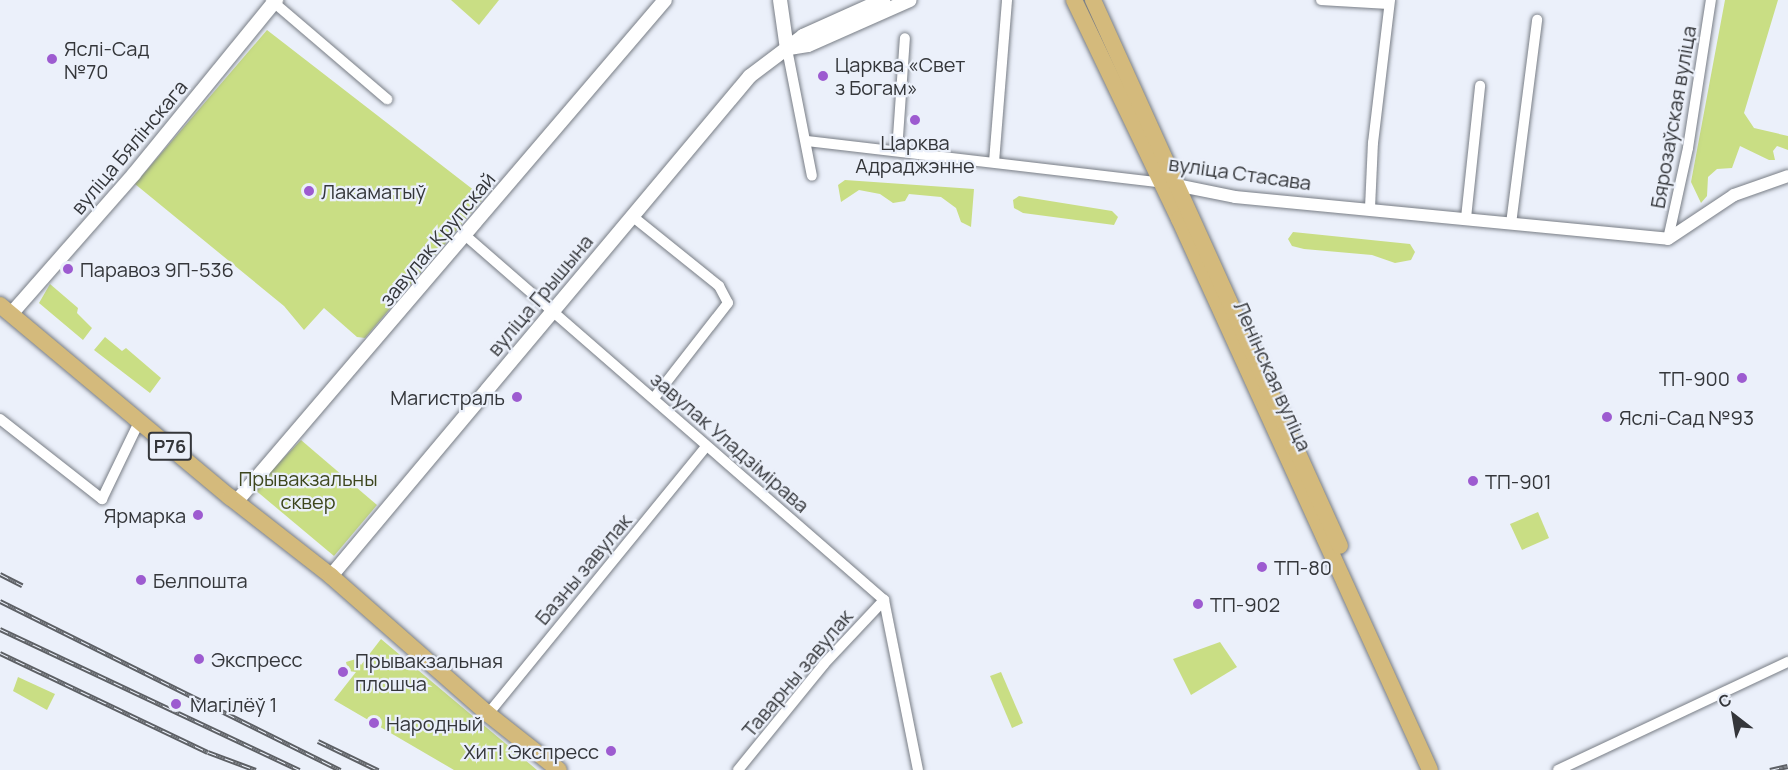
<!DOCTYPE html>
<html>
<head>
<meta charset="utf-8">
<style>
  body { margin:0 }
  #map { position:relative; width:1788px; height:770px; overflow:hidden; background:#ebf0fa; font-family:Manrope,sans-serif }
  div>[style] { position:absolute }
  .green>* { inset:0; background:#c9de84 }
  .roads { filter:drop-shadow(0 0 2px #787d85) drop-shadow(0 0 2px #787d85) }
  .minor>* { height:10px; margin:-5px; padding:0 5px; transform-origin:5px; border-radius:5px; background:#fff }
  .tertiary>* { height:12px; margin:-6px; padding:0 6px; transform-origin:6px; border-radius:6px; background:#fff }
  .secondary>* { height:14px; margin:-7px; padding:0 7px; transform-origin:7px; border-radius:7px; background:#fff }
  .primary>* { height:16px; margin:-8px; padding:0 8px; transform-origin:8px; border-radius:8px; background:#d4ba7c }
  .rail>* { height:5px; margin-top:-2.5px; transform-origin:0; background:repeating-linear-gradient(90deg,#ebf0fa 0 9px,#5d6065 0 18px); box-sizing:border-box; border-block:2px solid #5d6065 }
  .dots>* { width:16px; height:16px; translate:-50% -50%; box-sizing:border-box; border:3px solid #ebf0fa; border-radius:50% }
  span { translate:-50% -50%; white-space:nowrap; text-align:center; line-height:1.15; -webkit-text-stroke:4.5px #ebf0fa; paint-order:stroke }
  .shield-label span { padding:2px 4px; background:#ebf0fa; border:2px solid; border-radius:4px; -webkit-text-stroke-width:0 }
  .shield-label { font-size:18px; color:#34363a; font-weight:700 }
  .poi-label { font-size:20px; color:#34363a }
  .left { translate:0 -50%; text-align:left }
  .right { translate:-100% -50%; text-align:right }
  .street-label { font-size:20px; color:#34363a }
  .park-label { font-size:20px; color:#3d461d }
  .north { position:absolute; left:1704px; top:686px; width:60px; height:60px; -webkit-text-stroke:4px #ebf0fa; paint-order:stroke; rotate:329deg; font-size:16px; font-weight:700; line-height:24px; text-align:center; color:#34363a }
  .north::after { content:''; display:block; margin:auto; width:21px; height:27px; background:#34363a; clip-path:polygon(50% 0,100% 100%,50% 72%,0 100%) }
</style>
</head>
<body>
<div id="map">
  <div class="green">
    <i style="clip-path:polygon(451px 0,499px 0,479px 25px)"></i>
    <i style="clip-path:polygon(1725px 0,1778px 0,1744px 113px,1754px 128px,1788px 136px,1788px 150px,1777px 146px,1773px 151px,1775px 160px,1769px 160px,1740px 146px,1732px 168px,1717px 169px,1708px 177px,1707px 196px,1701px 203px,1691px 182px)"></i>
    <i style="clip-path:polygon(267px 30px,484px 198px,365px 338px,357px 337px,324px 308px,304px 330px,284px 306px,135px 184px)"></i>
    <i style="clip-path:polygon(845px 180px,974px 189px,971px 227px,961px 222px,956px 208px,941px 197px,909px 194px,905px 201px,893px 203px,880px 194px,859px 190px,841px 202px,838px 185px)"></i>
    <i style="clip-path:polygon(1019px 196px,1112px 211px,1118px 217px,1114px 225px,1023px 213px,1014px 208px,1013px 200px)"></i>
    <i style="clip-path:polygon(1293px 232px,1410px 244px,1415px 252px,1411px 260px,1395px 263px,1372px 255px,1304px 249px,1292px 246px,1288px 239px)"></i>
    <i style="clip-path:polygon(50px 284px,78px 308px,77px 313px,92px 328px,83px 340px,39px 303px)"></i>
    <i style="clip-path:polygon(105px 337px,122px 351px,126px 348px,161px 378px,150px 393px,94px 350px)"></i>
    <i style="clip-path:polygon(301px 440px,377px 505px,334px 556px,254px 489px)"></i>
    <i style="clip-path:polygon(1538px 512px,1549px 538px,1522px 550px,1510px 524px)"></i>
    <i style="clip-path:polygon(381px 639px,537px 770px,454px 770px,334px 700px,356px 672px,348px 671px,346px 662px,356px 659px,361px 665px)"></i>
    <i style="clip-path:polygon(1220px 642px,1237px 667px,1191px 695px,1173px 659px)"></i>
    <i style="clip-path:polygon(1001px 672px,1023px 723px,1012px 728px,990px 676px)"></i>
    <i style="clip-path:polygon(18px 677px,55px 694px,47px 710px,13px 691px)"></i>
  </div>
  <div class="roads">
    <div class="minor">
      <i style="left:271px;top:0;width:153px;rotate:40.5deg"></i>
      <i style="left:1321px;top:0;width:67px;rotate:3.4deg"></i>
      <i style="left:787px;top:49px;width:129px;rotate:78.9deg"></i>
      <i style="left:807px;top:141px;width:359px;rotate:6.7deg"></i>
      <i style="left:897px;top:151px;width:113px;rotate:-86deg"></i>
      <i style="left:994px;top:162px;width:163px;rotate:-85.4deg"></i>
      <i style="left:1370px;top:208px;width:65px;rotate:-87.4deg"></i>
      <i style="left:1373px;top:143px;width:144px;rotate:-83.2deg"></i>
      <i style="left:632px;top:216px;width:112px;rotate:38.8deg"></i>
      <i style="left:719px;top:286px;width:19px;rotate:62deg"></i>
      <i style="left:728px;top:303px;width:120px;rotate:127.9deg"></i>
      <i style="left:1466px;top:218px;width:133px;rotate:-83.9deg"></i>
      <i style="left:1511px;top:224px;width:206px;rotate:-82.7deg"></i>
      <i style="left:466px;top:236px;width:554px;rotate:41.05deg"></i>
      <i style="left:1668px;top:239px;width:93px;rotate:-77.6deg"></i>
      <i style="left:1688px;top:148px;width:150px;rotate:-81.2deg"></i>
      <i style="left:0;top:419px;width:130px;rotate:38.1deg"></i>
      <i style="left:102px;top:499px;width:88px;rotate:-64.3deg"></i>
      <i style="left:884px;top:600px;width:173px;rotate:78.7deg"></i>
      <i style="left:488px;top:714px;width:345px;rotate:-50.8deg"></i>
      <i style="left:738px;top:770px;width:136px;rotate:-50.9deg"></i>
      <i style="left:824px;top:664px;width:88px;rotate:-46.8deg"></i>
      <i style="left:1558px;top:770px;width:254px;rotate:-25.2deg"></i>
    </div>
    <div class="tertiary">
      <i style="left:1176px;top:185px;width:60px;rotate:11.5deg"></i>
      <i style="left:1235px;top:197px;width:435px;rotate:5.5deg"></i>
      <i style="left:1668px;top:239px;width:79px;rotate:-33.7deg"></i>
      <i style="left:1734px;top:195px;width:57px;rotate:-19.4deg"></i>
    </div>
    <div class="secondary">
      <i style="left:780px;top:0;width:49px;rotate:81.9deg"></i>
      <i style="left:789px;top:48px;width:19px;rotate:-9deg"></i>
      <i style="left:808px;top:45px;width:111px;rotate:-23.8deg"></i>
      <i style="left:11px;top:314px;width:186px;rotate:-48.7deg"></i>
      <i style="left:134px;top:174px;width:225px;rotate:-50.8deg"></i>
      <i style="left:236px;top:502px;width:660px;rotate:-49.48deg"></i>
      <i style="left:331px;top:576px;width:652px;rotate:-50.04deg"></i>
      <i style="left:750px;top:76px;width:66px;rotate:-37deg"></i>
      <i style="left:803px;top:36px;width:88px;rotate:-24.2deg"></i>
    </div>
    <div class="primary">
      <i style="left:1074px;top:0;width:243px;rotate:64.4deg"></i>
      <i style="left:1179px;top:219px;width:605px;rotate:65.51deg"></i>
      <i style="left:1093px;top:0;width:599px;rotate:65.66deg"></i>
      <i style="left:0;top:305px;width:300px;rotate:39.9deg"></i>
      <i style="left:230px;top:497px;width:128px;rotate:38deg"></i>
      <i style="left:331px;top:576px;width:209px;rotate:41.3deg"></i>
      <i style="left:488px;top:714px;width:90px;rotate:38.3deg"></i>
    </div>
  </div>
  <div class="rail">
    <i style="left:0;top:574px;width:25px;rotate:27deg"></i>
    <i style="left:0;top:601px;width:380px;rotate:26.4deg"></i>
    <i style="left:0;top:629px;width:331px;rotate:25.2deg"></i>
    <i style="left:0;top:653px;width:230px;rotate:25.5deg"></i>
    <i style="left:208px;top:752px;width:51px;rotate:20.6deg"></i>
    <i style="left:318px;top:741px;width:67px;rotate:25.8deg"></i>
    <i style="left:1770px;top:770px;width:18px;rotate:-13deg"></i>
  </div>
  <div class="dots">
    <i style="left:52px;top:59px;background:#9d5bd0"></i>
    <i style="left:823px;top:76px;background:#9d5bd0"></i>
    <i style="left:915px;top:120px;background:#9d5bd0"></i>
    <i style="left:309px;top:191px;background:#9d5bd0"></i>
    <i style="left:68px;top:269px;background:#9d5bd0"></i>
    <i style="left:1742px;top:378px;background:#9d5bd0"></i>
    <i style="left:517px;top:397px;background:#9d5bd0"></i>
    <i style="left:1607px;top:417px;background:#9d5bd0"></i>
    <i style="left:1473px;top:481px;background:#9d5bd0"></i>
    <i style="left:198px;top:515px;background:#9d5bd0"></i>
    <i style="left:1262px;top:567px;background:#9d5bd0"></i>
    <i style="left:141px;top:580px;background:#9d5bd0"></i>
    <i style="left:1198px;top:604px;background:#9d5bd0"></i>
    <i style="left:199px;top:659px;background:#9d5bd0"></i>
    <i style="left:343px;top:672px;background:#9d5bd0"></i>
    <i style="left:176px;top:704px;background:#9d5bd0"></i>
    <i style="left:374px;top:723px;background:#9d5bd0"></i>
    <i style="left:611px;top:751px;background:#9d5bd0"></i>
  </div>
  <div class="shield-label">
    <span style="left:170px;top:446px">Р76</span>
  </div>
  <div class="poi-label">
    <span class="left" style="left:64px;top:60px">Яслі-Сад<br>№70</span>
    <span class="left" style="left:835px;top:76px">Царква «Свет<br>з Богам»</span>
    <span style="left:915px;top:154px">Царква<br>Адраджэнне</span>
    <span class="left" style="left:321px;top:191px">Лакаматыў</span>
    <span class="left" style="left:80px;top:269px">Паравоз 9П-536</span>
    <span class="right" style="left:1730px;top:378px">ТП-900</span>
    <span class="right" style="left:505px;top:397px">Магистраль</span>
    <span class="left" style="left:1619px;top:417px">Яслі-Сад №93</span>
    <span class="left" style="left:1485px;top:481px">ТП-901</span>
    <span class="right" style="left:186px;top:515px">Ярмарка</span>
    <span class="left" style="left:1274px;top:567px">ТП-80</span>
    <span class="left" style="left:153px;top:580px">Белпошта</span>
    <span class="left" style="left:1210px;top:604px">ТП-902</span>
    <span class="left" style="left:211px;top:659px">Экспресс</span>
    <span class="left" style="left:355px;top:672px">Прывакзальная<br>плошча</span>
    <span class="left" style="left:190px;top:704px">Магілёў 1</span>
    <span class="left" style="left:386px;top:723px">Народный</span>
    <span class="right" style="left:599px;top:751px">Хит! Экспресс</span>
  </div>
  <div class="street-label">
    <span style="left:1673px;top:117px;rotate:-80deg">Бярозаўская вуліца</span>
    <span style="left:129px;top:147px;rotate:-50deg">вуліца Бялінскага</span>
    <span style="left:1240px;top:173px;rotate:8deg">вуліца Стасава</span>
    <span style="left:437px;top:239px;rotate:-50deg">завулак Крупскай</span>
    <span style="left:540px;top:295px;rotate:-50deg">вуліца Грышына</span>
    <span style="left:1273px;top:376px;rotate:66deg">Ленінская вуліца</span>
    <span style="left:730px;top:442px;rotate:41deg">завулак Уладзімірава</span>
    <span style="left:583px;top:569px;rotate:-50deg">Базны завулак</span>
    <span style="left:797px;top:673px;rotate:-50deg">Таварны завулак</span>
  </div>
  <div class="park-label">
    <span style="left:308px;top:490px">Прывакзальны<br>сквер</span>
  </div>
  <div class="north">С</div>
</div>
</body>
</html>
